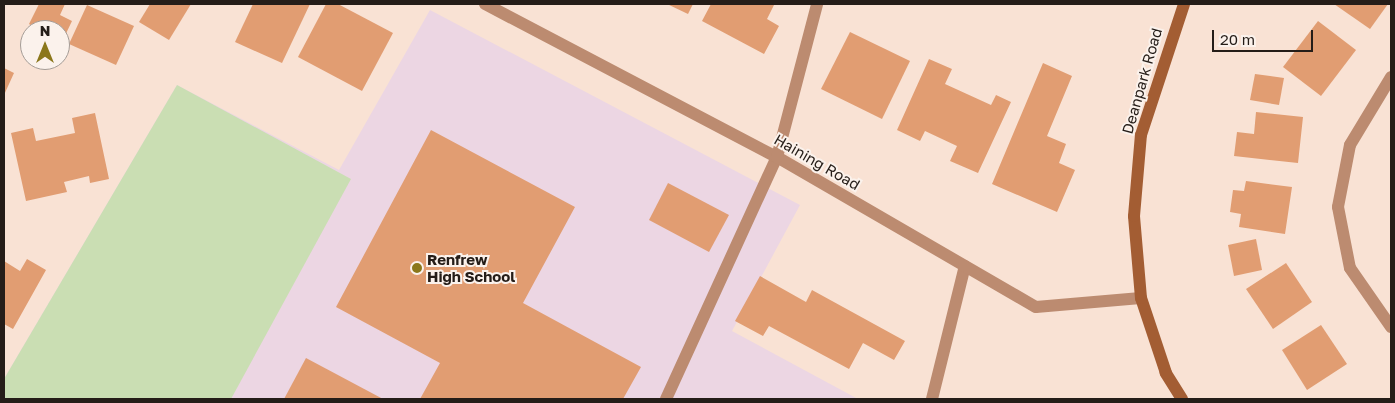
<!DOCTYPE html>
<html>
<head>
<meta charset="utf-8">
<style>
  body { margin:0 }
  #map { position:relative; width:1395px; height:403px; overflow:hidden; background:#f9e2d4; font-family:"Golos Text",sans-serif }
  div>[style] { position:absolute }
  .education>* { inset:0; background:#ecd6e3 }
  .green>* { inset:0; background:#cadeb3 }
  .building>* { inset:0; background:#e19d72 }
  .lane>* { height:12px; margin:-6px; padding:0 6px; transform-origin:6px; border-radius:6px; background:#bc8b70 }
  .street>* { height:12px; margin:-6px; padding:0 6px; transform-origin:6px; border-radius:6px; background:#bc8b70 }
  .secondary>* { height:12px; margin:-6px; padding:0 6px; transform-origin:6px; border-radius:6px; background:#a35d33 }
  .dots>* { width:14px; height:14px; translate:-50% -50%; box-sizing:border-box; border:2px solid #fbf2ec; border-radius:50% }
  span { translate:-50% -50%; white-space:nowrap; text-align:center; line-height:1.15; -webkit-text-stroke:4px #fbf2ec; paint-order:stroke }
  .street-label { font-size:15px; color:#251d18 }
  .poi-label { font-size:15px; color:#251d18; font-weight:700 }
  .left { translate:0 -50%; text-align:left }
  .frame { position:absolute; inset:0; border:5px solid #251d18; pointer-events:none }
  .north { position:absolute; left:20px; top:20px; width:50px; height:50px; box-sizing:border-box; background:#fbf2ec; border:1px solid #a59d97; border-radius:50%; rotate:0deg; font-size:14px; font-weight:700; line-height:20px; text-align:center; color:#251d18 }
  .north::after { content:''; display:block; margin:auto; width:18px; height:22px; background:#8b771b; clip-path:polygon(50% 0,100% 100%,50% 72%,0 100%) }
  .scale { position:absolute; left:1212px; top:30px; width:101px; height:22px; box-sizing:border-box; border:2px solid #251d18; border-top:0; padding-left:6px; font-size:15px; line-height:18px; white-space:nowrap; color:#251d18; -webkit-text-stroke:4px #fbf2ec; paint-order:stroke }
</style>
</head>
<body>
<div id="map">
  <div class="education">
    <i style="clip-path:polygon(430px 10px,800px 205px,732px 331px,858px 399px,4px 399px,4px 379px,177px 85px,339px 170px)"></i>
  </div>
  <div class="green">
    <i style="clip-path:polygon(177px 85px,351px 179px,231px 399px,4px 399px,4px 379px)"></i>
  </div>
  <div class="building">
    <i style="clip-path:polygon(39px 4px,65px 4px,60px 15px,72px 21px,60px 46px,60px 30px,38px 30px,29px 24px)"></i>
    <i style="clip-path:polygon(150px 4px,191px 4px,169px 40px,139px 22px)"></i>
    <i style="clip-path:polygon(253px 4px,310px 4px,282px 63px,235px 42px)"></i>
    <i style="clip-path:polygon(326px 4px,338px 4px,393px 33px,362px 91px,298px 57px)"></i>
    <i style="clip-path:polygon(667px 4px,693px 4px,688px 14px)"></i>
    <i style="clip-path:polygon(711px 4px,774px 5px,767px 19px,779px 26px,764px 54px,702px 21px)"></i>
    <i style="clip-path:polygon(1334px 4px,1388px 4px,1370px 29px)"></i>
    <i style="clip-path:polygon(87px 5px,134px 26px,116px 65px,69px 44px)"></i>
    <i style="clip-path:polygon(1318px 21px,1356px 50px,1321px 96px,1283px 67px)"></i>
    <i style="clip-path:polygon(850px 32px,910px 61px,882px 119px,821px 89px)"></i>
    <i style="clip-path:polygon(929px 59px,952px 69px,945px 84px,991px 105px,996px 95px,1011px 102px,978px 173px,950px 161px,957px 146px,925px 131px,920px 141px,897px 130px)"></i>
    <i style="clip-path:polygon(1043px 63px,1072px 76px,1047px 136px,1066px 144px,1059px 163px,1075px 170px,1057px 212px,992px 184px)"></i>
    <i style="clip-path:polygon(4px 68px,14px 73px,4px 95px)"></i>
    <i style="clip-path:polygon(1255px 74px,1284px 78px,1279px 105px,1250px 100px)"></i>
    <i style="clip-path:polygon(1256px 112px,1303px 117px,1298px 163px,1234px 156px,1237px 132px,1254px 134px)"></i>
    <i style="clip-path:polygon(95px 113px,109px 179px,90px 183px,89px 176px,64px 182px,67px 192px,26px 201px,11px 133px,33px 128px,36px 141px,75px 133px,72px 118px)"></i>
    <i style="clip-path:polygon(431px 130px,575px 207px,523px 303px,641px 367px,623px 399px,420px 399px,440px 363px,336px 307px)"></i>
    <i style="clip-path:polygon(1246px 181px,1292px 187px,1285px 234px,1239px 227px,1241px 214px,1230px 212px,1233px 190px,1244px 191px)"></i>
    <i style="clip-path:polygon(668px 183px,729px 215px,709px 252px,649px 220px)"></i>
    <i style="clip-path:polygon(1256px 239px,1262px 270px,1234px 276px,1228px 245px)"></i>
    <i style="clip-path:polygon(27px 259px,46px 270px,13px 329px,4px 324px,4px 261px,20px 271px)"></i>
    <i style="clip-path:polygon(1286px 263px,1312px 302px,1273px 329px,1246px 289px)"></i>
    <i style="clip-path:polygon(760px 276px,806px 302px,812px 290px,905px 341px,894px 360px,863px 343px,849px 369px,769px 326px,763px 336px,735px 321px)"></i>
    <i style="clip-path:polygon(1321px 325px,1347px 364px,1307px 390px,1282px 350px)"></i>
    <i style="clip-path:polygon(306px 358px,383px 399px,284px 399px)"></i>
  </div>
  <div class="lane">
    <i style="left:666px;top:399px;width:266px;rotate:-65.4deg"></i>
    <i style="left:932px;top:399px;width:137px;rotate:-76.1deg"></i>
  </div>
  <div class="street">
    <i style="left:485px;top:4px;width:330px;rotate:27.7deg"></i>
    <i style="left:777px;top:157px;width:299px;rotate:30.1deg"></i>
    <i style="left:1036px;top:307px;width:105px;rotate:-4.9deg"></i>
    <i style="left:1391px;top:77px;width:79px;rotate:121.1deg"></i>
    <i style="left:1350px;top:145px;width:63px;rotate:101deg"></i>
    <i style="left:1338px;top:207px;width:62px;rotate:78.9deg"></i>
    <i style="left:1350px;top:268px;width:72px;rotate:55.2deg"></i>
    <i style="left:777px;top:157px;width:158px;rotate:-75.3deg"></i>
  </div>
  <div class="secondary">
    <i style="left:1182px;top:399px;width:31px;rotate:-122deg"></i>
    <i style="left:1166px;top:373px;width:79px;rotate:-108.4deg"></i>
    <i style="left:1141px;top:298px;width:82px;rotate:-94.9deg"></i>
    <i style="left:1134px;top:216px;width:81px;rotate:-85.1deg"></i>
    <i style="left:1141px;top:135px;width:138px;rotate:-71.8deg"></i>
  </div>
  <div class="dots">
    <i style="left:417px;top:268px;background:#8b771b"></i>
  </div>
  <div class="street-label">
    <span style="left:1142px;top:81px;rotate:-74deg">Deanpark Road</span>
    <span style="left:817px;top:162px;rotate:30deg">Haining Road</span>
  </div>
  <div class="poi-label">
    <span class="left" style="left:427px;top:268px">Renfrew<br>High School</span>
  </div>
  <div class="frame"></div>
  <div class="north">N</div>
  <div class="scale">20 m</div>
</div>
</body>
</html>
